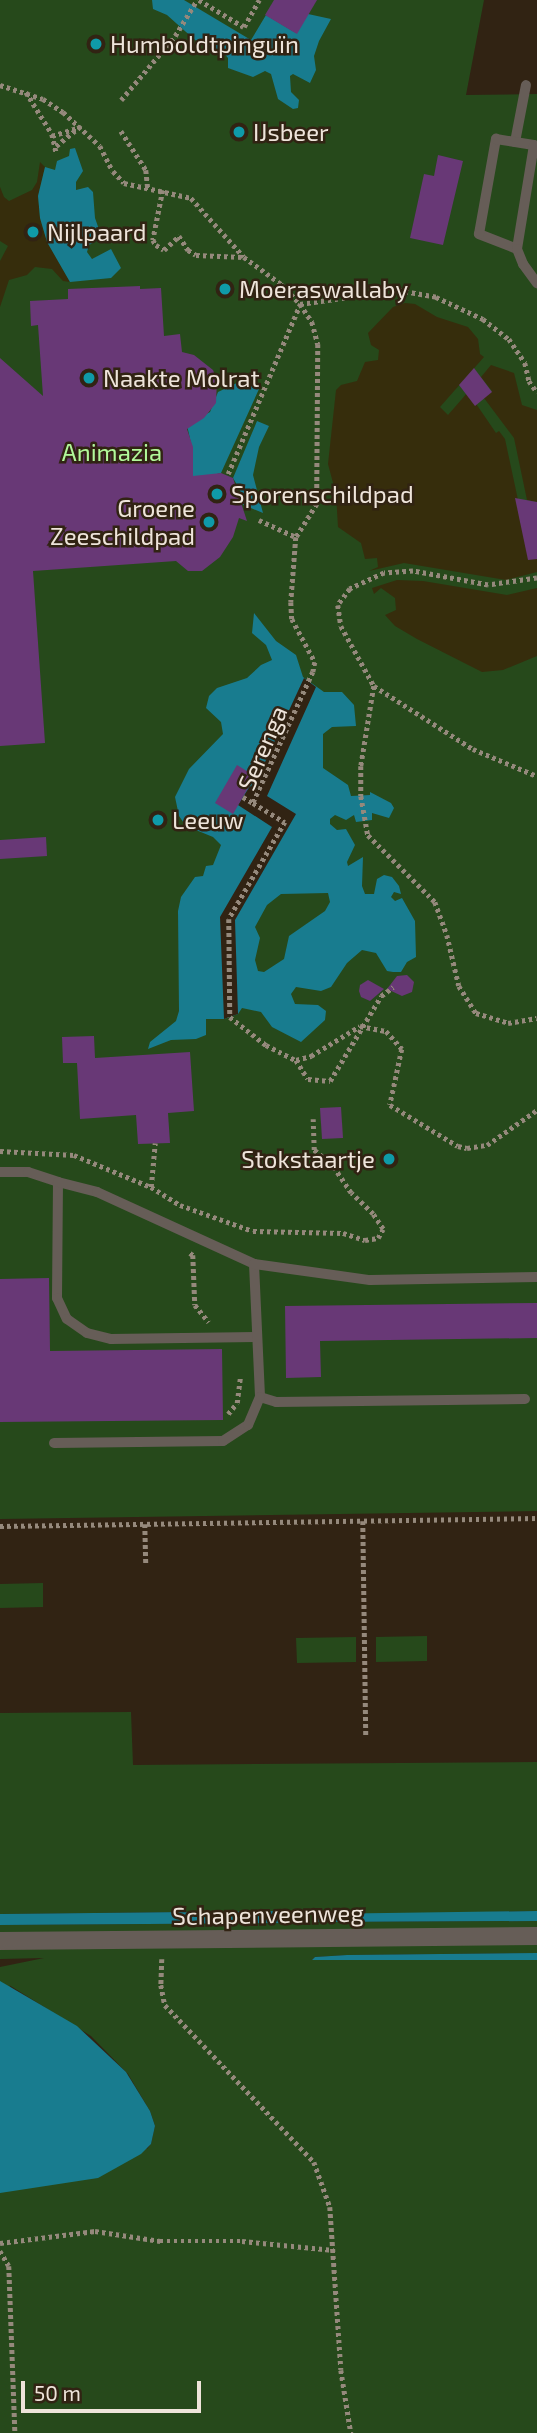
<!DOCTYPE html>
<html>
<head>
<meta charset="utf-8">
<style>
  body { margin:0 }
  #map { position:relative; width:537px; height:2433px; overflow:hidden; background:#312313; font-family:"Exo 2",sans-serif }
  div>[style] { position:absolute }
  .green>* { inset:0; background:#26491b }
  .sand>* { inset:0; background:#362d0c }
  .water>* { inset:0; background:#187c8f }
  .pier>* { inset:0; background:#312313 }
  .building>* { inset:0; background:#683876 }
  .path>* { height:4.5px; margin-top:-2.25px; transform-origin:0; background:repeating-linear-gradient(90deg,#95897c 0 3.5px,transparent 0 7px) }
  .lane>* { height:10px; margin:-5px; padding:0 5px; transform-origin:5px; border-radius:5px; background:#665d57 }
  .street>* { height:18px; margin:-9px; padding:0 9px; transform-origin:9px; border-radius:9px; background:#665d57 }
  .dots>* { width:19px; height:19px; translate:-50% -50%; box-sizing:border-box; border:4px solid #312313; border-radius:50% }
  span { translate:-50% -50%; white-space:nowrap; text-align:center; line-height:1.15; -webkit-text-stroke:5px #312313; paint-order:stroke }
  .poi-label { font-size:24px; color:#eee4da }
  .left { translate:0 -50%; text-align:left }
  .right { translate:-100% -50%; text-align:right }
  .park-label { font-size:24px; color:#b1f89a }
  .street-label { font-size:24px; color:#eee4da }
  .scale { position:absolute; left:21px; top:2381px; width:180px; height:32px; box-sizing:border-box; border:4px solid #eee4da; border-top:0; padding-left:9px; font-size:21px; line-height:24px; white-space:nowrap; color:#eee4da; -webkit-text-stroke:5px #312313; paint-order:stroke }
</style>
</head>
<body>
<div id="map">
  <div class="green">
    <i style="clip-path:polygon(0 0,484px 0,466px 95px,537px 94px,537px 1511px,0 1519px)"></i>
    <i style="clip-path:polygon(43px 1583px,43px 1607px,0 1608px,0 1584px)"></i>
    <i style="clip-path:polygon(427px 1636px,427px 1661px,376px 1662px,376px 1637px)"></i>
    <i style="clip-path:polygon(356px 1637px,356px 1662px,297px 1663px,296px 1638px)"></i>
    <i style="clip-path:polygon(131px 1712px,133px 1765px,537px 1762px,537px 1911px,313px 1916px,316px 1922px,537px 1921px,537px 1930px,0 1935px,0 1925px,288px 1923px,283px 1911px,0 1914px,0 1713px)"></i>
    <i style="clip-path:polygon(evenodd,537px 1942px,537px 1953px,347px 1955px,315px 1957px,312px 1960px,537px 1960px,537px 2433px,0 2433px,0 1967px,44px 1958px,0 1959px,0 1948px,537px 1942px,9px 1985px,91px 2036px,128px 2074px,150px 2111px,155px 2126px,151px 2144px,147px 2149px,9px 1985px)"></i>
  </div>
  <div class="sand">
    <i style="clip-path:polygon(40px 162px,45px 167px,38px 196px,40px 218px,47px 242px,70px 282px,63px 281px,52px 269px,35px 267px,27px 275px,9px 280px,0 307px,0 261px,8px 246px,0 241px,0 187px,4px 197px,9px 201px,32px 190px,37px 182px)"></i>
    <i style="clip-path:polygon(405px 303px,415px 304px,437px 317px,468px 327px,478px 339px,480px 354px,484px 357px,440px 407px,448px 415px,468px 392px,496px 433px,499px 431px,505px 439px,521px 514px,520px 523px,537px 525px,537px 572px,506px 580px,404px 563px,369px 571px,378px 567px,377px 558px,365px 559px,361px 543px,338px 527px,336px 494px,328px 464px,336px 390px,341px 385px,357px 381px,365px 362px,378px 360px,379px 350px,371px 345px,368px 333px,393px 307px)"></i>
    <i style="clip-path:polygon(491px 365px,514px 373px,522px 405px,537px 410px,537px 502px,527px 500px,514px 438px,484px 398px,492px 391px,481px 377px)"></i>
    <i style="clip-path:polygon(397px 580px,423px 581px,507px 595px,537px 588px,537px 656px,503px 670px,482px 672px,417px 639px,395px 626px,385px 615px,396px 610px,395px 598px,381px 588px,374px 594px,372px 588px)"></i>
  </div>
  <div class="water">
    <i style="clip-path:polygon(152px 0,184px 0,251px 40px,266px 15px,296px 33px,308px 14px,331px 19px,319px 41px,314px 56px,316px 70px,310px 83px,293px 74px,290px 76px,291px 92px,299px 100px,298px 108px,293px 109px,278px 99px,271px 74px,265px 71px,253px 77px,228px 68px,228px 58px,222px 51px,195px 40px,167px 15px,153px 9px)"></i>
    <i style="clip-path:polygon(75px 148px,83px 171px,76px 182px,76px 190px,88px 187px,93px 192px,95px 218px,102px 238px,89px 245px,87px 252px,92px 259px,111px 249px,121px 268px,111px 278px,70px 282px,47px 242px,40px 218px,38px 196px,45px 167px,55px 170px,57px 161px,69px 156px,70px 149px)"></i>
    <i style="clip-path:polygon(241px 381px,259px 389px,221px 473px,187px 481px,193px 453px,187px 425px,210px 412px,218px 392px)"></i>
    <i style="clip-path:polygon(257px 421px,269px 426px,259px 447px,253px 475px,263px 513px,241px 504px,240px 490px,233px 478px)"></i>
    <i style="clip-path:polygon(evenodd,254px 613px,276px 641px,296px 655px,303px 677px,324px 692px,342px 692px,354px 705px,356px 726px,332px 727px,323px 734px,323px 768px,348px 785px,351px 796px,370px 795px,370px 792px,391px 803px,394px 808px,389px 818px,372px 813px,372px 820px,356px 822px,354px 815px,346px 820px,335px 815px,330px 819px,330px 824px,337px 830px,346px 829px,355px 845px,347px 862px,348px 866px,363px 857px,362px 886px,365px 894px,374px 894px,377px 879px,384px 875px,392px 877px,399px 886px,401px 894px,394px 892px,391px 897px,395px 901px,402px 898px,415px 921px,416px 957px,407px 962px,401px 972px,393px 972px,387px 971px,376px 953px,362px 950px,347px 963px,331px 987px,321px 991px,296px 987px,291px 994px,295px 1004px,318px 1005px,326px 1011px,325px 1020px,301px 1042px,272px 1027px,261px 1012px,242px 1008px,238px 1014px,224px 1019px,206px 1019px,206px 1035px,196px 1039px,171px 1040px,148px 1049px,150px 1042px,176px 1021px,179px 1011px,178px 911px,181px 897px,195px 877px,203px 876px,206px 866px,213px 865px,221px 845px,213px 837px,186px 826px,179px 816px,175px 797px,189px 769px,223px 734px,221px 722px,206px 708px,209px 696px,217px 688px,247px 678px,261px 665px,272px 660px,266px 645px,252px 633px,254px 613px,328px 893px,330px 902px,325px 911px,289px 936px,284px 959px,264px 972px,258px 971px,255px 960px,260px 938px,255px 927px,267px 905px,281px 894px,328px 893px)"></i>
    <i style="clip-path:polygon(283px 1911px,292px 1917px,288px 1923px,0 1925px,0 1914px)"></i>
    <i style="clip-path:polygon(537px 1911px,537px 1921px,315px 1922px,312px 1919px,315px 1914px)"></i>
    <i style="clip-path:polygon(537px 1953px,537px 1960px,312px 1960px,315px 1957px,347px 1955px)"></i>
    <i style="clip-path:polygon(0 1981px,77px 2026px,126px 2072px,150px 2111px,155px 2126px,151px 2144px,141px 2154px,98px 2178px,0 2193px)"></i>
  </div>
  <div class="pier">
    <i style="clip-path:polygon(304px 678px,316px 687px,267px 796px,296px 814px,235px 920px,238px 1014px,224px 1019px,220px 917px,272px 827px,238px 805px,250px 786px,253px 788px)"></i>
  </div>
  <div class="building">
    <i style="clip-path:polygon(274px 0,317px 0,297px 34px,265px 15px)"></i>
    <i style="clip-path:polygon(438px 155px,463px 161px,443px 245px,410px 238px,424px 174px,434px 176px)"></i>
    <i style="clip-path:polygon(140px 286px,140px 289px,161px 288px,164px 336px,180px 334px,182px 352px,194px 355px,213px 370px,217px 380px,216px 403px,204px 418px,187px 429px,193px 447px,193px 476px,221px 473px,233px 478px,247px 521px,239px 518px,233px 537px,220px 557px,202px 571px,188px 571px,176px 561px,33px 571px,45px 743px,0 746px,0 358px,43px 396px,38px 325px,31px 326px,30px 301px,68px 299px,68px 289px)"></i>
    <i style="clip-path:polygon(474px 368px,492px 392px,475px 406px,459px 385px)"></i>
    <i style="clip-path:polygon(515px 498px,537px 502px,537px 559px,528px 560px)"></i>
    <i style="clip-path:polygon(237px 765px,255px 776px,233px 814px,215px 803px)"></i>
    <i style="clip-path:polygon(46px 837px,47px 856px,0 859px,0 840px)"></i>
    <i style="clip-path:polygon(407px 975px,414px 982px,412px 992px,402px 996px,387px 989px,397px 976px)"></i>
    <i style="clip-path:polygon(368px 980px,384px 989px,370px 1001px,361px 997px,359px 991px,360px 985px)"></i>
    <i style="clip-path:polygon(94px 1036px,95px 1058px,190px 1052px,194px 1111px,168px 1113px,170px 1143px,138px 1144px,136px 1115px,80px 1119px,77px 1063px,63px 1063px,62px 1037px)"></i>
    <i style="clip-path:polygon(341px 1107px,343px 1138px,322px 1139px,320px 1108px)"></i>
    <i style="clip-path:polygon(49px 1278px,50px 1351px,222px 1349px,223px 1420px,0 1422px,0 1279px)"></i>
    <i style="clip-path:polygon(537px 1303px,537px 1338px,320px 1341px,321px 1377px,286px 1378px,285px 1306px)"></i>
  </div>
  <div class="path">
    <i style="left:199px;top:0;width:52px;rotate:31deg"></i>
    <i style="left:244px;top:27px;width:31px;rotate:-61deg"></i>
    <i style="left:0;top:85px;width:45px;rotate:18deg"></i>
    <i style="left:43px;top:99px;width:24px;rotate:33deg"></i>
    <i style="left:63px;top:112px;width:50px;rotate:42.6deg"></i>
    <i style="left:100px;top:146px;width:28px;rotate:63deg"></i>
    <i style="left:113px;top:171px;width:16px;rotate:47deg"></i>
    <i style="left:124px;top:183px;width:69px;rotate:12.6deg"></i>
    <i style="left:191px;top:198px;width:79px;rotate:48.1deg"></i>
    <i style="left:244px;top:257px;width:46px;rotate:36.1deg"></i>
    <i style="left:281px;top:284px;width:28px;rotate:46deg"></i>
    <i style="left:300px;top:304px;width:22px;rotate:56deg"></i>
    <i style="left:312px;top:322px;width:23px;rotate:75deg"></i>
    <i style="left:318px;top:344px;width:160px;rotate:90.4deg"></i>
    <i style="left:317px;top:504px;width:39px;rotate:122deg"></i>
    <i style="left:296px;top:537px;width:65px;rotate:94.4deg"></i>
    <i style="left:291px;top:602px;width:17px;rotate:87deg"></i>
    <i style="left:292px;top:619px;width:49px;rotate:61.9deg"></i>
    <i style="left:315px;top:662px;width:10px;rotate:101deg"></i>
    <i style="left:313px;top:672px;width:144px;rotate:114.6deg"></i>
    <i style="left:253px;top:803px;width:37px;rotate:31deg"></i>
    <i style="left:285px;top:822px;width:112px;rotate:120deg"></i>
    <i style="left:229px;top:919px;width:98px;rotate:89.4deg"></i>
    <i style="left:230px;top:1017px;width:46px;rotate:37.9deg"></i>
    <i style="left:266px;top:1045px;width:34px;rotate:27deg"></i>
    <i style="left:296px;top:1060px;width:16px;rotate:-15deg"></i>
    <i style="left:311px;top:1056px;width:57px;rotate:-31.5deg"></i>
    <i style="left:360px;top:1026px;width:26px;rotate:11deg"></i>
    <i style="left:386px;top:1031px;width:24px;rotate:48deg"></i>
    <i style="left:402px;top:1049px;width:57px;rotate:102.1deg"></i>
    <i style="left:390px;top:1105px;width:79px;rotate:31.1deg"></i>
    <i style="left:458px;top:1146px;width:9px;rotate:13deg"></i>
    <i style="left:467px;top:1148px;width:20px;rotate:-9deg"></i>
    <i style="left:487px;top:1145px;width:61px;rotate:-35deg"></i>
    <i style="left:26px;top:92px;width:49px;rotate:58.2deg"></i>
    <i style="left:52px;top:134px;width:18px;rotate:77deg"></i>
    <i style="left:121px;top:100px;width:84px;rotate:-49.8deg"></i>
    <i style="left:175px;top:36px;width:42px;rotate:-58.6deg"></i>
    <i style="left:121px;top:131px;width:46px;rotate:57.3deg"></i>
    <i style="left:146px;top:170px;width:18px;rotate:84deg"></i>
    <i style="left:52px;top:136px;width:29px;rotate:-18deg"></i>
    <i style="left:56px;top:146px;width:32px;rotate:-39deg"></i>
    <i style="left:163px;top:190px;width:51px;rotate:101.3deg"></i>
    <i style="left:153px;top:240px;width:6px;rotate:59deg"></i>
    <i style="left:156px;top:245px;width:9px;rotate:32deg"></i>
    <i style="left:164px;top:250px;width:21px;rotate:-43deg"></i>
    <i style="left:179px;top:236px;width:17px;rotate:57deg"></i>
    <i style="left:188px;top:250px;width:9px;rotate:32deg"></i>
    <i style="left:196px;top:255px;width:47px;rotate:2.4deg"></i>
    <i style="left:228px;top:474px;width:185px;rotate:-67deg"></i>
    <i style="left:300px;top:304px;width:99px;rotate:-8.1deg"></i>
    <i style="left:398px;top:290px;width:39px;rotate:10deg"></i>
    <i style="left:436px;top:297px;width:52px;rotate:25.1deg"></i>
    <i style="left:483px;top:319px;width:33px;rotate:38deg"></i>
    <i style="left:509px;top:339px;width:29px;rotate:56deg"></i>
    <i style="left:525px;top:363px;width:18px;rotate:77deg"></i>
    <i style="left:529px;top:381px;width:14px;rotate:54deg"></i>
    <i style="left:259px;top:520px;width:41px;rotate:24.7deg"></i>
    <i style="left:537px;top:578px;width:49px;rotate:171.9deg"></i>
    <i style="left:488px;top:585px;width:76px;rotate:-169.4deg"></i>
    <i style="left:413px;top:571px;width:29px;rotate:176deg"></i>
    <i style="left:384px;top:573px;width:38px;rotate:155deg"></i>
    <i style="left:350px;top:589px;width:20px;rotate:127deg"></i>
    <i style="left:338px;top:605px;width:21px;rotate:82deg"></i>
    <i style="left:341px;top:626px;width:68px;rotate:61.2deg"></i>
    <i style="left:374px;top:686px;width:81px;rotate:99.2deg"></i>
    <i style="left:361px;top:766px;width:30px;rotate:90deg"></i>
    <i style="left:361px;top:796px;width:40px;rotate:80deg"></i>
    <i style="left:368px;top:835px;width:95px;rotate:45deg"></i>
    <i style="left:435px;top:902px;width:35px;rotate:70deg"></i>
    <i style="left:447px;top:935px;width:52px;rotate:76.8deg"></i>
    <i style="left:459px;top:986px;width:32px;rotate:58deg"></i>
    <i style="left:476px;top:1013px;width:34px;rotate:17deg"></i>
    <i style="left:508px;top:1023px;width:29px;rotate:-10deg"></i>
    <i style="left:374px;top:686px;width:117px;rotate:32.5deg"></i>
    <i style="left:473px;top:749px;width:69px;rotate:22.9deg"></i>
    <i style="left:243px;top:797px;width:12px;rotate:31deg"></i>
    <i style="left:296px;top:1060px;width:22px;rotate:58deg"></i>
    <i style="left:308px;top:1079px;width:22px;rotate:5deg"></i>
    <i style="left:330px;top:1081px;width:99px;rotate:-59deg"></i>
    <i style="left:381px;top:996px;width:15px;rotate:-37deg"></i>
    <i style="left:0;top:1151px;width:74px;rotate:3.1deg"></i>
    <i style="left:74px;top:1155px;width:83px;rotate:22.6deg"></i>
    <i style="left:151px;top:1187px;width:34px;rotate:32deg"></i>
    <i style="left:180px;top:1205px;width:77px;rotate:19.6deg"></i>
    <i style="left:253px;top:1231px;width:90px;rotate:1.3deg"></i>
    <i style="left:343px;top:1233px;width:23px;rotate:18deg"></i>
    <i style="left:365px;top:1240px;width:13px;rotate:-9deg"></i>
    <i style="left:378px;top:1238px;width:10px;rotate:-61deg"></i>
    <i style="left:383px;top:1229px;width:18px;rotate:-124deg"></i>
    <i style="left:373px;top:1214px;width:30px;rotate:-136deg"></i>
    <i style="left:351px;top:1193px;width:32px;rotate:-124deg"></i>
    <i style="left:333px;top:1166px;width:25px;rotate:-140deg"></i>
    <i style="left:314px;top:1150px;width:31px;rotate:-92deg"></i>
    <i style="left:151px;top:1187px;width:44px;rotate:-84.8deg"></i>
    <i style="left:190px;top:1253px;width:4px;rotate:34deg"></i>
    <i style="left:193px;top:1255px;width:50px;rotate:87.7deg"></i>
    <i style="left:195px;top:1305px;width:22px;rotate:51deg"></i>
    <i style="left:228px;top:1414px;width:14px;rotate:-51deg"></i>
    <i style="left:237px;top:1403px;width:25px;rotate:-83deg"></i>
    <i style="left:363px;top:1521px;width:215px;rotate:89.2deg"></i>
    <i style="left:145px;top:1524px;width:41px;rotate:88.6deg"></i>
    <i style="left:0;top:1526px;width:537px;rotate:-0.85deg"></i>
    <i style="left:162px;top:1959px;width:26px;rotate:92deg"></i>
    <i style="left:161px;top:1985px;width:20px;rotate:79deg"></i>
    <i style="left:165px;top:2005px;width:216px;rotate:46.5deg"></i>
    <i style="left:314px;top:2162px;width:48px;rotate:70.4deg"></i>
    <i style="left:330px;top:2207px;width:163px;rotate:86.1deg"></i>
    <i style="left:341px;top:2370px;width:64px;rotate:81deg"></i>
    <i style="left:0;top:2243px;width:96px;rotate:-7.2deg"></i>
    <i style="left:95px;top:2231px;width:66px;rotate:8.7deg"></i>
    <i style="left:160px;top:2241px;width:82px"></i>
    <i style="left:242px;top:2241px;width:92px;rotate:5.6deg"></i>
    <i style="left:0;top:2251px;width:17px;rotate:59deg"></i>
    <i style="left:9px;top:2266px;width:167px;rotate:87.9deg"></i>
  </div>
  <div class="lane">
    <i style="left:515px;top:142px;width:58px;rotate:-79.1deg"></i>
    <i style="left:517px;top:249px;width:41px;rotate:-158.5deg"></i>
    <i style="left:479px;top:234px;width:97px;rotate:-79.9deg"></i>
    <i style="left:496px;top:139px;width:38px;rotate:9deg"></i>
    <i style="left:534px;top:145px;width:105px;rotate:99.3deg"></i>
    <i style="left:517px;top:249px;width:16px;rotate:68deg"></i>
    <i style="left:523px;top:264px;width:24px;rotate:54deg"></i>
    <i style="left:0;top:1172px;width:28px"></i>
    <i style="left:28px;top:1172px;width:32px;rotate:18deg"></i>
    <i style="left:58px;top:1182px;width:116px;rotate:90.5deg"></i>
    <i style="left:57px;top:1298px;width:23px;rotate:65deg"></i>
    <i style="left:67px;top:1319px;width:24px;rotate:35deg"></i>
    <i style="left:87px;top:1333px;width:25px;rotate:14deg"></i>
    <i style="left:111px;top:1339px;width:144px;rotate:-0.8deg"></i>
    <i style="left:58px;top:1182px;width:40px;rotate:14.4deg"></i>
    <i style="left:97px;top:1192px;width:173px;rotate:24.6deg"></i>
    <i style="left:254px;top:1264px;width:133px;rotate:87.4deg"></i>
    <i style="left:260px;top:1397px;width:17px;rotate:17deg"></i>
    <i style="left:276px;top:1402px;width:249px;rotate:-0.7deg"></i>
    <i style="left:254px;top:1264px;width:117px;rotate:7.9deg"></i>
    <i style="left:370px;top:1280px;width:167px;rotate:-1deg"></i>
    <i style="left:54px;top:1443px;width:169px;rotate:-0.7deg"></i>
    <i style="left:223px;top:1441px;width:30px;rotate:-33deg"></i>
    <i style="left:248px;top:1425px;width:30px;rotate:-67deg"></i>
  </div>
  <div class="street">
    <i style="left:0;top:1941px;width:537px;rotate:-0.53deg"></i>
  </div>
  <div class="dots">
    <i style="left:96px;top:44px;background:#0f9aa8"></i>
    <i style="left:239px;top:132px;background:#0f9aa8"></i>
    <i style="left:33px;top:232px;background:#0f9aa8"></i>
    <i style="left:225px;top:289px;background:#0f9aa8"></i>
    <i style="left:89px;top:378px;background:#0f9aa8"></i>
    <i style="left:217px;top:494px;background:#0f9aa8"></i>
    <i style="left:209px;top:522px;background:#0f9aa8"></i>
    <i style="left:158px;top:820px;background:#0f9aa8"></i>
    <i style="left:389px;top:1159px;background:#0f9aa8"></i>
  </div>
  <div class="poi-label">
    <span class="left" style="left:110px;top:44px">Humboldtpinguïn</span>
    <span class="left" style="left:253px;top:132px">IJsbeer</span>
    <span class="left" style="left:47px;top:232px">Nijlpaard</span>
    <span class="left" style="left:239px;top:289px">Moeraswallaby</span>
    <span class="left" style="left:103px;top:378px">Naakte Molrat</span>
    <span class="left" style="left:231px;top:494px">Sporenschildpad</span>
    <span class="right" style="left:195px;top:522px">Groene<br>Zeeschildpad</span>
    <span class="left" style="left:172px;top:820px">Leeuw</span>
    <span class="right" style="left:375px;top:1159px">Stokstaartje</span>
  </div>
  <div class="park-label">
    <span style="left:112px;top:452px">Animazia</span>
  </div>
  <div class="street-label">
    <span style="left:262px;top:748px;rotate:-67deg">Serenga</span>
    <span style="left:268px;top:1914px;rotate:-1deg">Schapenveenweg</span>
  </div>
  <div class="scale">50 m</div>
</div>
</body>
</html>
